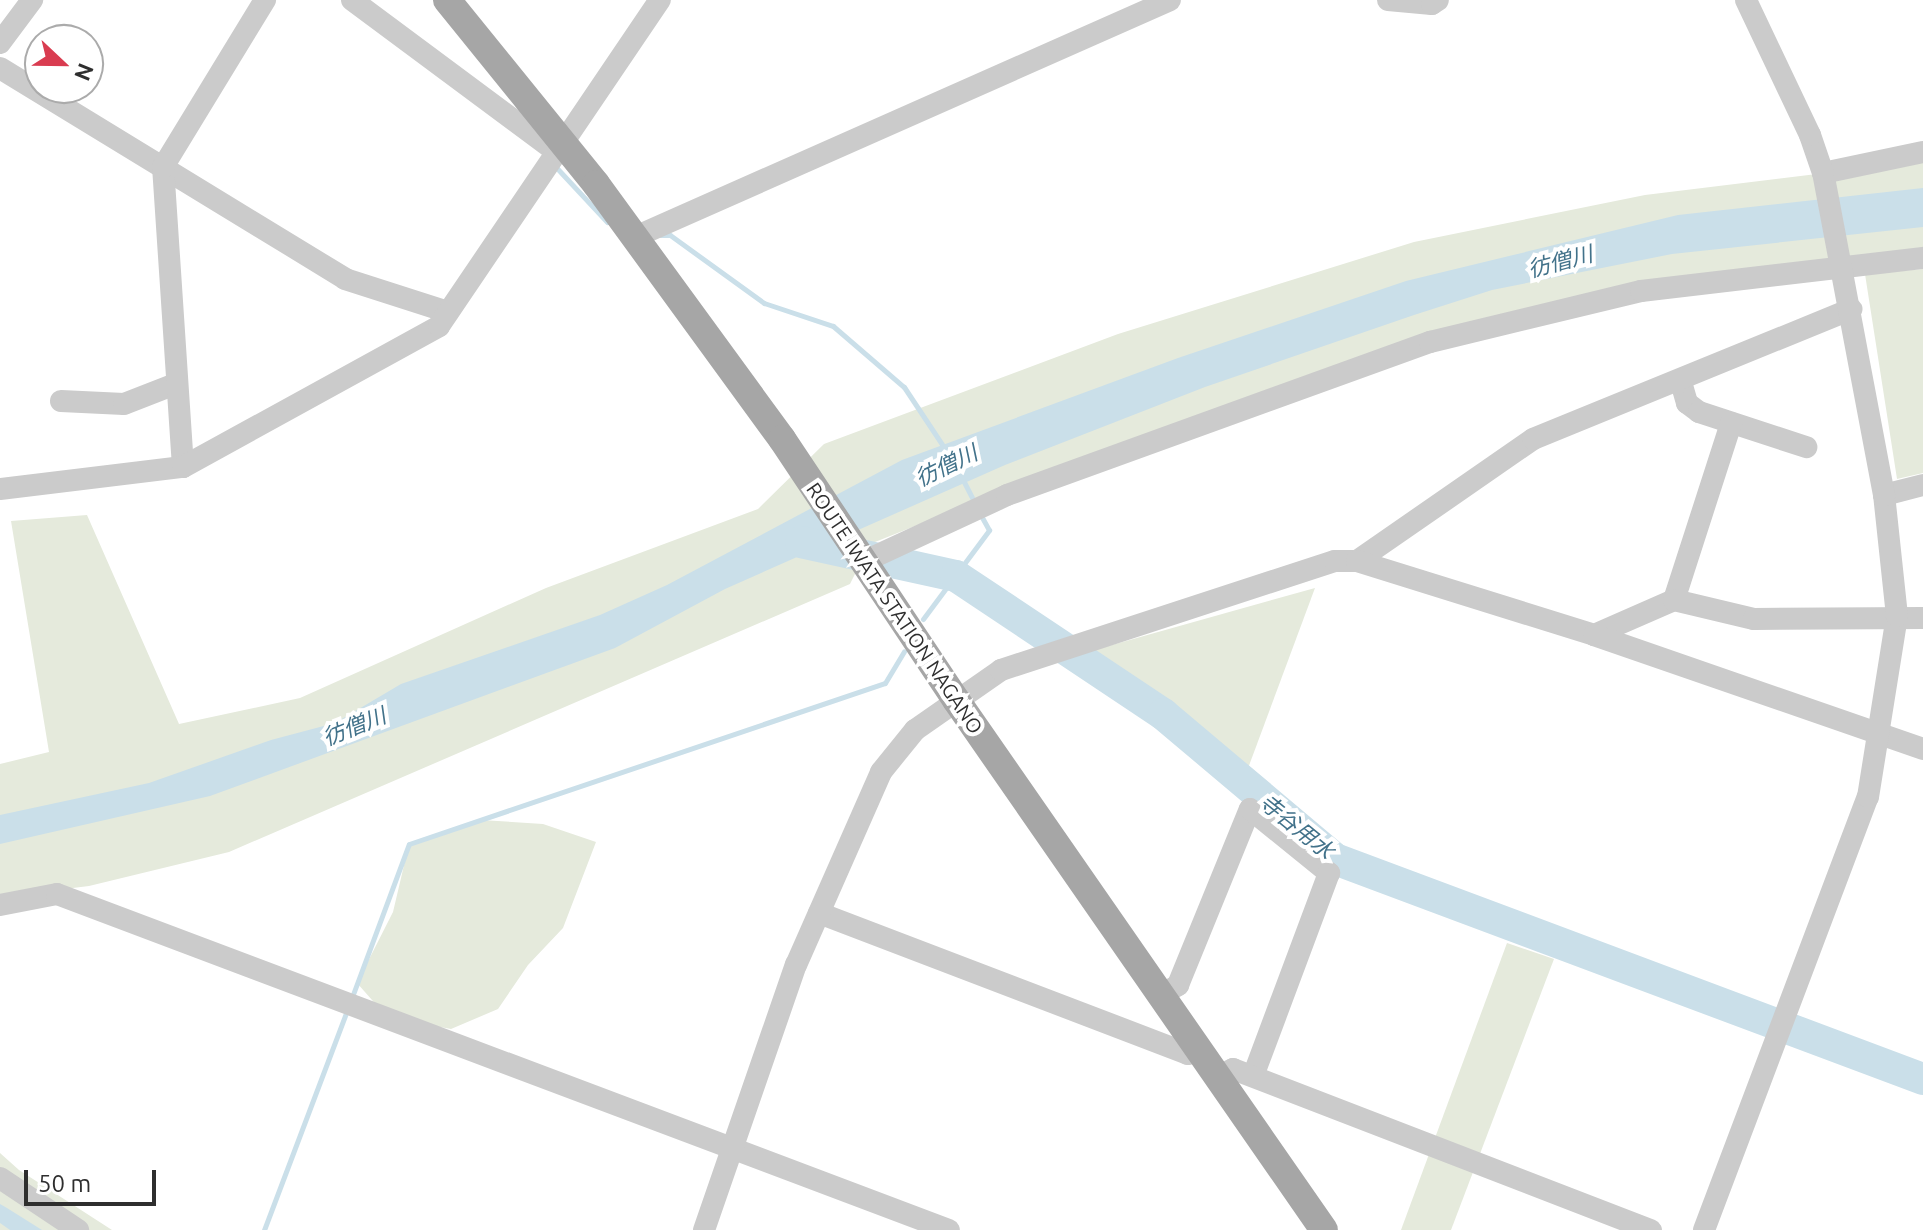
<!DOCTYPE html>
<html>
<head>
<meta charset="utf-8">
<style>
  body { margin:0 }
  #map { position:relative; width:1923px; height:1230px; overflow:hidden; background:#fff; font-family:Ubuntu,"Noto Sans JP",sans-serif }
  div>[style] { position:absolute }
  .green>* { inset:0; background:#e5eadc }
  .water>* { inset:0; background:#cadfe9 }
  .stream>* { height:5px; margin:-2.5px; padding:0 2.5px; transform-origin:2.5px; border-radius:2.5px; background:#cadfe9 }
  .river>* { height:32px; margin:-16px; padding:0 16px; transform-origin:16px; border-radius:16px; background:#cadfe9 }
  .minor>* { height:22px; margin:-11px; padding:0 11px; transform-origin:11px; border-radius:11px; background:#cbcbcb }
  .major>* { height:28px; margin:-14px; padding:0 14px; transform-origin:14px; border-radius:14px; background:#a6a6a6 }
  span { translate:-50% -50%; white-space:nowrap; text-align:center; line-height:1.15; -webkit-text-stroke:8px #fff; paint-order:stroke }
  .street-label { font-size:20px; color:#2e2e2e }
  .water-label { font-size:22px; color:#42728a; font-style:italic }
  .north { position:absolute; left:24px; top:24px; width:80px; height:80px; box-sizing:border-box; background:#fff; border:2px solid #ababab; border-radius:50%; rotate:112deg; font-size:22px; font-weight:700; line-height:32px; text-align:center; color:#2e2e2e }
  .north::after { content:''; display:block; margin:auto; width:28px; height:36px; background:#d93c50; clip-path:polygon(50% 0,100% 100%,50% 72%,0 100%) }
  .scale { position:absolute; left:24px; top:1170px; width:132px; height:36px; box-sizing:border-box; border:4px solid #2e2e2e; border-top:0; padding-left:10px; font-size:24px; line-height:28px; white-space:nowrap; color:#2e2e2e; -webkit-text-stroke:6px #fff; paint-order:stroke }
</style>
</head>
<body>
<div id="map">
  <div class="green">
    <i style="clip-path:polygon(1923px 161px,1923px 255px,1679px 286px,1430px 342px,1128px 441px,870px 544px,850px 584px,229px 852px,89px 886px,0 897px,0 764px,49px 752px,11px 521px,87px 515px,179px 724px,300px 698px,546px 588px,758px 509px,824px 444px,1118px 334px,1414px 242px,1645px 195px)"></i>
    <i style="clip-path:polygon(1923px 269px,1923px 473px,1897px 479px,1865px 274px)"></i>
    <i style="clip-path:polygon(1315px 588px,1247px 771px,1094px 650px)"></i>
    <i style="clip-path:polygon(481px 820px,543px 824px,596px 842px,563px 928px,528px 965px,498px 1009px,451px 1029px,387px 1017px,357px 983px,393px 912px,409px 844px)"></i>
    <i style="clip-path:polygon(1507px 943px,1554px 959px,1451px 1230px,1401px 1230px)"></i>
    <i style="clip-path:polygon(0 1153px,19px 1170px,112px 1230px,0 1230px)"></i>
  </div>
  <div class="water">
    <i style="clip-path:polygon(1923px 188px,1923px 227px,1672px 254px,1492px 290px,1414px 315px,1205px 387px,1005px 465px,725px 589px,615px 648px,210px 796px,0 844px,0 815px,149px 783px,271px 740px,335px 723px,401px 684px,600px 615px,667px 585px,902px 460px,1178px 358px,1406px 281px,1678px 215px)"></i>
    <i style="clip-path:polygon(0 1204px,7px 1208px,42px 1230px,10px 1230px,0 1223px)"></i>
  </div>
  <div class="stream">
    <i style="left:554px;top:165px;width:78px;rotate:47.1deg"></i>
    <i style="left:660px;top:235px;width:10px"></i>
    <i style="left:670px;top:235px;width:116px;rotate:35.9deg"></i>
    <i style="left:764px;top:303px;width:73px;rotate:18.4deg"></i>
    <i style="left:833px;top:326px;width:94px;rotate:40.7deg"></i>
    <i style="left:904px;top:387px;width:74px;rotate:56.5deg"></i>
    <i style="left:962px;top:478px;width:30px;rotate:63deg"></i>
    <i style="left:923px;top:619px;width:111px;rotate:-53.4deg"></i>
    <i style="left:989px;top:530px;width:18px;rotate:-119deg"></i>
    <i style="left:352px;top:997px;width:163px;rotate:-69.6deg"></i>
    <i style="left:409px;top:844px;width:502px;rotate:-18.69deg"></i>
    <i style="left:885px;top:683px;width:37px;rotate:-59deg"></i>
    <i style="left:264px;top:1230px;width:235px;rotate:-69.3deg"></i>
  </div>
  <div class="river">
    <i style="left:801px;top:542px;width:159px;rotate:12.4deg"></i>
    <i style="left:956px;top:576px;width:249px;rotate:33.7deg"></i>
    <i style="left:1163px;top:714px;width:225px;rotate:40.1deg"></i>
    <i style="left:1335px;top:859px;width:628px;rotate:20.51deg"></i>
  </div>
  <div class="minor">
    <i style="left:352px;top:0;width:257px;rotate:36.6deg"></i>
    <i style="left:1388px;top:0;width:44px;rotate:5.2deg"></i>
    <i style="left:1432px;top:4px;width:7px;rotate:-34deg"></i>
    <i style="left:0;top:43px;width:54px;rotate:-53.3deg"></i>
    <i style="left:0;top:68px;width:404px;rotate:31.4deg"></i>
    <i style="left:345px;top:279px;width:108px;rotate:17.8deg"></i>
    <i style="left:1823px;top:173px;width:102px;rotate:-11.9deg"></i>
    <i style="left:635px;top:237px;width:585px;rotate:-23.89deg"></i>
    <i style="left:1681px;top:382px;width:22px;rotate:74deg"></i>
    <i style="left:1687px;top:403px;width:15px;rotate:37deg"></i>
    <i style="left:1699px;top:412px;width:113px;rotate:18.1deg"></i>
    <i style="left:61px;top:401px;width:63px;rotate:2.7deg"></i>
    <i style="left:124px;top:404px;width:53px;rotate:-21.2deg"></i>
    <i style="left:183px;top:467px;width:301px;rotate:-93.8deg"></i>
    <i style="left:163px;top:167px;width:196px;rotate:-58.6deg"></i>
    <i style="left:0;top:489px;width:184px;rotate:-6.9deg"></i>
    <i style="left:183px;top:467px;width:292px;rotate:-28.8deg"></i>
    <i style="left:439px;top:326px;width:394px;rotate:-55.9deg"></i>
    <i style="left:1884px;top:495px;width:40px;rotate:-14.4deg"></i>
    <i style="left:865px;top:561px;width:157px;rotate:-24.9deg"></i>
    <i style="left:1007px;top:495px;width:450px;rotate:-19.9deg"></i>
    <i style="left:1430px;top:342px;width:217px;rotate:-13.6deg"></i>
    <i style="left:1641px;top:291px;width:284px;rotate:-6.7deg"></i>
    <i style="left:1357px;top:561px;width:214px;rotate:-34.7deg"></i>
    <i style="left:1533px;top:439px;width:344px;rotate:-22.2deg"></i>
    <i style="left:1674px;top:600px;width:186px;rotate:-72.1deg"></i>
    <i style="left:1594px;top:635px;width:87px;rotate:-23.6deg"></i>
    <i style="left:1674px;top:600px;width:82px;rotate:13.4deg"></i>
    <i style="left:1754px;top:619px;width:169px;rotate:-0.3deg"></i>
    <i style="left:0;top:905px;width:58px;rotate:-10.9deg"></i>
    <i style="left:57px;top:894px;width:953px;rotate:20.64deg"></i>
    <i style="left:819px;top:913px;width:395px;rotate:20.9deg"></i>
    <i style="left:1188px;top:1054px;width:11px;rotate:-34deg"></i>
    <i style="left:1161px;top:995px;width:20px;rotate:-30deg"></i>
    <i style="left:1178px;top:985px;width:190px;rotate:-67.8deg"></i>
    <i style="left:1250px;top:809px;width:102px;rotate:39deg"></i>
    <i style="left:1329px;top:873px;width:217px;rotate:110.5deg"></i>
    <i style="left:1218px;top:1077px;width:17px;rotate:-28deg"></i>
    <i style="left:1233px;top:1069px;width:448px;rotate:21.1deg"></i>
    <i style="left:0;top:1178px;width:94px;rotate:33.7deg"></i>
    <i style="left:704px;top:1230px;width:281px;rotate:-70.9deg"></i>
    <i style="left:796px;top:965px;width:211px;rotate:-66.2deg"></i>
    <i style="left:881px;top:772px;width:54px;rotate:-51deg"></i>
    <i style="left:915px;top:730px;width:105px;rotate:-34.9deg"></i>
    <i style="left:1001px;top:670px;width:351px;rotate:-18.1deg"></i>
    <i style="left:1335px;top:561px;width:22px"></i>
    <i style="left:1357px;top:561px;width:248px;rotate:17.3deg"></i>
    <i style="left:1594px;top:635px;width:348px;rotate:19.1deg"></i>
    <i style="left:1704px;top:1230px;width:463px;rotate:-69.3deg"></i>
    <i style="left:1868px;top:797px;width:183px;rotate:-80.9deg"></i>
    <i style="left:1897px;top:616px;width:122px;rotate:-96.1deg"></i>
    <i style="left:1884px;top:495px;width:328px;rotate:-100.7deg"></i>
    <i style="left:1823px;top:173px;width:40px;rotate:-108.9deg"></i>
    <i style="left:1810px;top:135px;width:149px;rotate:-115.4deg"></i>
  </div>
  <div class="major">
    <i style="left:447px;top:0;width:237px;rotate:51deg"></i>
    <i style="left:596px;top:184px;width:316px;rotate:53.9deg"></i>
    <i style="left:782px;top:439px;width:314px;rotate:56.3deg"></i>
    <i style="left:956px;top:700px;width:645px;rotate:55.23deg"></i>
  </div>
  <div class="street-label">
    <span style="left:895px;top:608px;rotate:56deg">ROUTE IWATA STATION NAGANO</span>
  </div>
  <div class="water-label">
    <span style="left:1560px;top:261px;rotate:-15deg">彷僧川</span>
    <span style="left:946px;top:465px;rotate:-26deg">彷僧川</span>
    <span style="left:354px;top:726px;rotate:-22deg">彷僧川</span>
    <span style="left:1297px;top:826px;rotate:39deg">寺谷用水</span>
  </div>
  <div class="north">N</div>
  <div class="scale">50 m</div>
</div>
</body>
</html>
